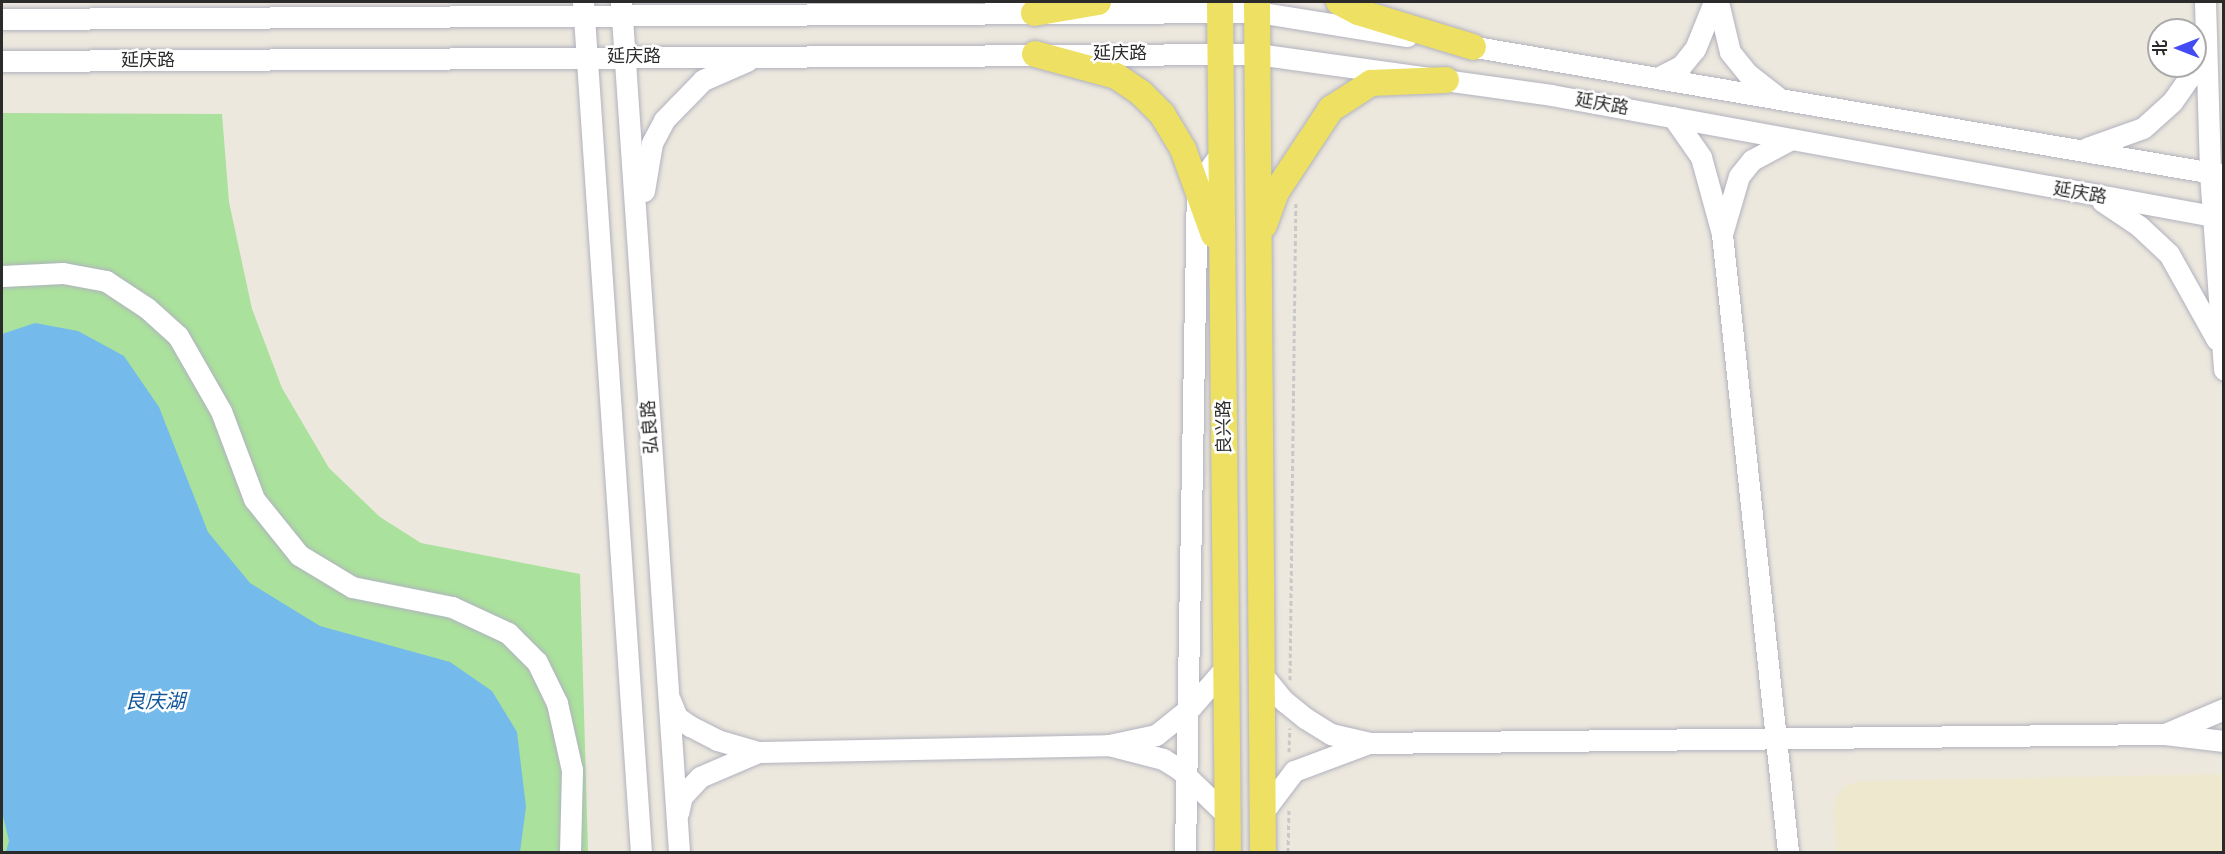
<!DOCTYPE html>
<html>
<head>
<meta charset="utf-8">
<style>
  body { margin:0 }
  #map { position:relative; width:2225px; height:854px; overflow:hidden; background:#ede8de; font-family:Poppins,"Noto Sans SC",sans-serif }
  div>[style] { position:absolute }
  .education>* { inset:0; background:#ede8ce }
  .green>* { inset:0; background:#aae19c }
  .water>* { inset:0; background:#74bbeb }
  .path>* { height:3px; margin-top:-1.5px; transform-origin:0; background:repeating-linear-gradient(90deg,#c8c8c8 0 4.5px,transparent 0 7.5px) }
  .roads { filter:drop-shadow(0 0 2px #b1b2be) drop-shadow(0 0 2px #b1b2be) }
  .minor>* { height:21px; margin:-10.5px; padding:0 10.5px; transform-origin:10.5px; border-radius:10.5px; background:#fff }
  .major>* { height:26px; margin:-13px; padding:0 13px; transform-origin:13px; border-radius:13px; background:#ede063 }
  span { translate:-50% -50%; white-space:nowrap; text-align:center; line-height:1.15; -webkit-text-stroke:5px #fff; paint-order:stroke }
  .street-label { font-size:18px; color:#2b2b2b }
  .water-label { font-size:20px; color:#125799; font-style:italic }
  .frame { position:absolute; inset:0; border:3px solid #2b2b2b; pointer-events:none }
  .north { position:absolute; left:2147px; top:18px; width:60px; height:60px; box-sizing:border-box; background:#fff; border:2px solid #aaa; border-radius:50%; rotate:270deg; font-size:16px; font-weight:700; line-height:24px; text-align:center; color:#2b2b2b }
  .north::after { content:''; display:block; margin:auto; width:21px; height:27px; background:#434bf4; clip-path:polygon(50% 0,100% 100%,50% 72%,0 100%) }
</style>
</head>
<body>
<div id="map">
  <div class="education">
    <i style="clip-path:polygon(2224px 774px,2223px 852px,1837px 852px,1833px 813px,1836px 798px,1845px 786px,1859px 781px)"></i>
  </div>
  <div class="green">
    <i style="clip-path:polygon(2px 113px,222px 114px,229px 202px,252px 309px,282px 388px,329px 468px,380px 517px,421px 543px,580px 574px,588px 852px,2px 852px)"></i>
  </div>
  <div class="water">
    <i style="clip-path:polygon(35px 323px,78px 331px,124px 356px,159px 407px,208px 532px,250px 583px,320px 626px,450px 662px,492px 691px,517px 732px,526px 807px,520px 852px,6px 852px,9px 841px,2px 812px,2px 334px)"></i>
  </div>
  <div class="path">
    <i style="left:1290px;top:680px;width:477px;rotate:-89.3deg"></i>
    <i style="left:1289px;top:752px;width:24px;rotate:-88deg"></i>
    <i style="left:1288px;top:852px;width:43px;rotate:-88.7deg"></i>
  </div>
  <div class="roads">
    <div class="minor">
      <i style="left:583px;top:2px;width:852px;rotate:86.1deg"></i>
      <i style="left:1718px;top:2px;width:51px;rotate:76.5deg"></i>
      <i style="left:1730px;top:52px;width:28px;rotate:51deg"></i>
      <i style="left:1748px;top:74px;width:37px;rotate:38deg"></i>
      <i style="left:2205px;top:2px;width:171px;rotate:88.3deg"></i>
      <i style="left:2210px;top:173px;width:197px;rotate:85.9deg"></i>
      <i style="left:621px;top:3px;width:851px;rotate:86.09deg"></i>
      <i style="left:2px;top:19px;width:1255px;rotate:-0.32deg"></i>
      <i style="left:1257px;top:12px;width:152px;rotate:9.1deg"></i>
      <i style="left:1458px;top:44px;width:777px;rotate:9.7deg"></i>
      <i style="left:2px;top:61px;width:1255px;rotate:-0.32deg"></i>
      <i style="left:1257px;top:54px;width:297px;rotate:7.9deg"></i>
      <i style="left:1551px;top:95px;width:684px;rotate:10.36deg"></i>
      <i style="left:1657px;top:78px;width:27px;rotate:-27deg"></i>
      <i style="left:1681px;top:66px;width:22px;rotate:-51deg"></i>
      <i style="left:1695px;top:49px;width:51px;rotate:-68deg"></i>
      <i style="left:1673px;top:117px;width:49px;rotate:55deg"></i>
      <i style="left:1701px;top:157px;width:80px;rotate:74.7deg"></i>
      <i style="left:1722px;top:234px;width:60px;rotate:-73.7deg"></i>
      <i style="left:1739px;top:176px;width:21px;rotate:-51deg"></i>
      <i style="left:1752px;top:160px;width:44px;rotate:-28.3deg"></i>
      <i style="left:2087px;top:148px;width:59px;rotate:-19.7deg"></i>
      <i style="left:2143px;top:128px;width:39px;rotate:-42deg"></i>
      <i style="left:2172px;top:102px;width:29px;rotate:-55deg"></i>
      <i style="left:2189px;top:78px;width:12px;rotate:-81deg"></i>
      <i style="left:644px;top:191px;width:49px;rotate:-80.5deg"></i>
      <i style="left:652px;top:143px;width:26px;rotate:-62deg"></i>
      <i style="left:664px;top:120px;width:56px;rotate:-45.7deg"></i>
      <i style="left:703px;top:80px;width:48px;rotate:-23.4deg"></i>
      <i style="left:2102px;top:201px;width:45px;rotate:34deg"></i>
      <i style="left:2139px;top:226px;width:41px;rotate:43deg"></i>
      <i style="left:2169px;top:254px;width:98px;rotate:60.8deg"></i>
      <i style="left:1722px;top:234px;width:622px;rotate:83.9deg"></i>
      <i style="left:2px;top:276px;width:61px;rotate:-2.8deg"></i>
      <i style="left:63px;top:273px;width:44px;rotate:10.5deg"></i>
      <i style="left:106px;top:281px;width:49px;rotate:33.4deg"></i>
      <i style="left:147px;top:308px;width:42px;rotate:42.1deg"></i>
      <i style="left:178px;top:336px;width:86px;rotate:60.2deg"></i>
      <i style="left:221px;top:411px;width:94px;rotate:69.4deg"></i>
      <i style="left:254px;top:499px;width:72px;rotate:51.2deg"></i>
      <i style="left:299px;top:555px;width:62px;rotate:31.1deg"></i>
      <i style="left:352px;top:587px;width:102px;rotate:11.3deg"></i>
      <i style="left:452px;top:607px;width:62px;rotate:24.9deg"></i>
      <i style="left:508px;top:633px;width:41px;rotate:45deg"></i>
      <i style="left:537px;top:662px;width:46px;rotate:64deg"></i>
      <i style="left:557px;top:703px;width:69px;rotate:77.4deg"></i>
      <i style="left:572px;top:770px;width:82px;rotate:91.4deg"></i>
      <i style="left:1226px;top:667px;width:53px;rotate:131.2deg"></i>
      <i style="left:1191px;top:707px;width:45px;rotate:141.3deg"></i>
      <i style="left:1156px;top:735px;width:48px;rotate:168deg"></i>
      <i style="left:1109px;top:745px;width:56px;rotate:14.5deg"></i>
      <i style="left:1163px;top:759px;width:19px;rotate:32deg"></i>
      <i style="left:1179px;top:769px;width:68px;rotate:43.8deg"></i>
      <i style="left:1261px;top:673px;width:36px;rotate:51deg"></i>
      <i style="left:1284px;top:701px;width:27px;rotate:39deg"></i>
      <i style="left:1305px;top:718px;width:31px;rotate:32deg"></i>
      <i style="left:1331px;top:734px;width:39px;rotate:13deg"></i>
      <i style="left:1369px;top:743px;width:80px;rotate:159.5deg"></i>
      <i style="left:1294px;top:771px;width:51px;rotate:127.1deg"></i>
      <i style="left:670px;top:700px;width:18px;rotate:68deg"></i>
      <i style="left:677px;top:717px;width:16px;rotate:35deg"></i>
      <i style="left:690px;top:726px;width:30px;rotate:27deg"></i>
      <i style="left:717px;top:740px;width:43px;rotate:16.3deg"></i>
      <i style="left:758px;top:752px;width:63px;rotate:156.7deg"></i>
      <i style="left:700px;top:777px;width:26px;rotate:133deg"></i>
      <i style="left:682px;top:796px;width:17px;rotate:103deg"></i>
      <i style="left:2224px;top:709px;width:64px;rotate:157deg"></i>
      <i style="left:2165px;top:734px;width:59px;rotate:6.8deg"></i>
      <i style="left:1369px;top:743px;width:796px;rotate:-0.65deg"></i>
      <i style="left:758px;top:752px;width:351px;rotate:-1.1deg"></i>
      <i style="left:1185px;top:852px;width:666px;rotate:-88.97deg"></i>
      <i style="left:1197px;top:186px;width:41px;rotate:-54deg"></i>
    </div>
    <div class="major">
      <i style="left:1220px;top:2px;width:850px;rotate:89.46deg"></i>
      <i style="left:1257px;top:2px;width:850px;rotate:89.6deg"></i>
      <i style="left:1339px;top:2px;width:21px;rotate:28deg"></i>
      <i style="left:1358px;top:12px;width:120px;rotate:16.9deg"></i>
      <i style="left:1034px;top:13px;width:65px;rotate:-9.8deg"></i>
      <i style="left:1035px;top:54px;width:84px;rotate:15.2deg"></i>
      <i style="left:1116px;top:76px;width:30px;rotate:34deg"></i>
      <i style="left:1141px;top:93px;width:30px;rotate:45deg"></i>
      <i style="left:1162px;top:114px;width:41px;rotate:59deg"></i>
      <i style="left:1183px;top:149px;width:91px;rotate:70.2deg"></i>
      <i style="left:1264px;top:225px;width:35px;rotate:-70deg"></i>
      <i style="left:1276px;top:192px;width:100px;rotate:-56.5deg"></i>
      <i style="left:1331px;top:109px;width:48px;rotate:-33deg"></i>
      <i style="left:1371px;top:83px;width:75px;rotate:-2.3deg"></i>
    </div>
  </div>
  <div class="street-label">
    <span style="left:1120px;top:53px">延庆路</span>
    <span style="left:634px;top:56px">延庆路</span>
    <span style="left:148px;top:60px">延庆路</span>
    <span style="left:1602px;top:104px;rotate:10deg">延庆路</span>
    <span style="left:2080px;top:193px;rotate:10deg">延庆路</span>
    <span style="left:650px;top:427px;rotate:-94deg">弘良路</span>
    <span style="left:1224px;top:427px;rotate:-91deg">良兴路</span>
  </div>
  <div class="water-label">
    <span style="left:155px;top:701px">良庆湖</span>
  </div>
  <div class="frame"></div>
  <div class="north">北</div>
</div>
</body>
</html>
